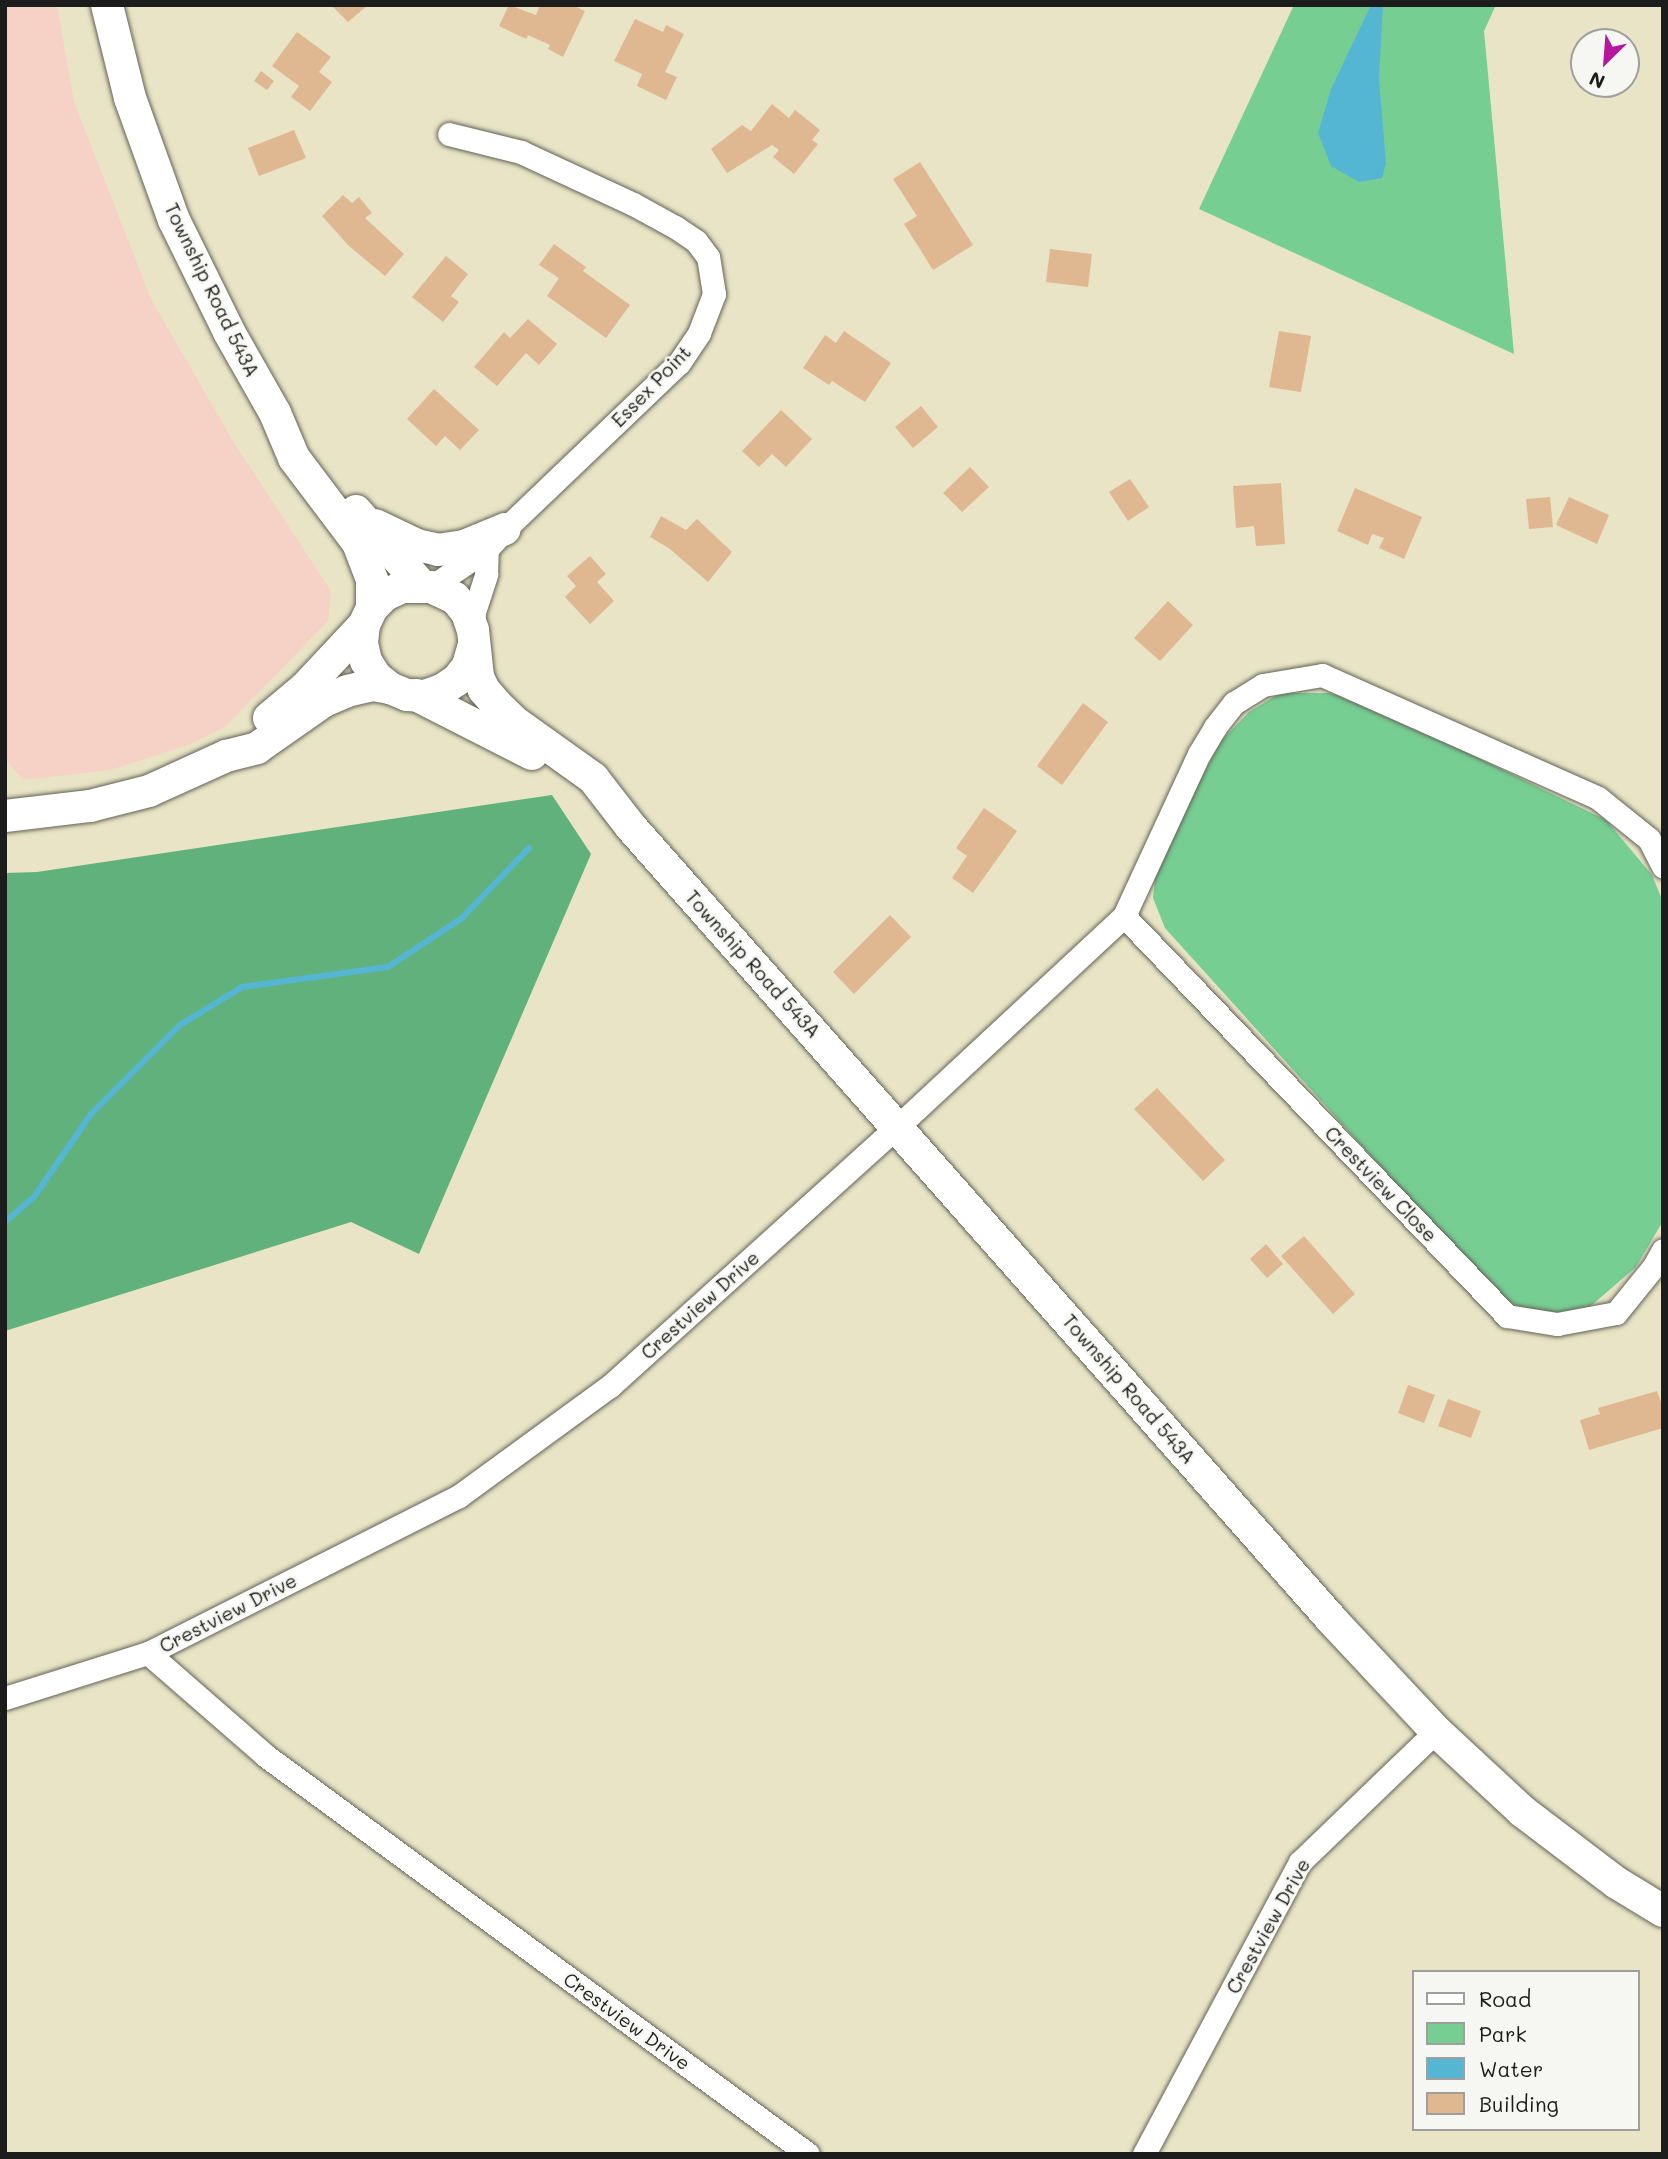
<!DOCTYPE html>
<html>
<head>
<meta charset="utf-8">
<style>
  body { margin:0 }
  #map { position:relative; width:1668px; height:2159px; overflow:hidden; background:#e8e4c5; font-family:Mali,sans-serif }
  div>[style] { position:absolute }
  .built>* { inset:0; background:#f6d1c5 }
  .green>* { inset:0; background:#77ce93 }
  .forest>* { inset:0; background:#61b17d }
  .water>* { inset:0; background:#55b6d4 }
  .stream>* { height:6px; margin:-3px; padding:0 3px; transform-origin:3px; border-radius:3px; background:#55b6d4 }
  .building>* { inset:0; background:#dfb892 }
  .roads { filter:drop-shadow(0 0 2px #636257) drop-shadow(0 0 2px #636257) }
  .street>* { height:23px; margin:-11.5px; padding:0 11.5px; transform-origin:11.5px; border-radius:11.5px; background:#fff }
  .secondary>* { height:32px; margin:-16px; padding:0 16px; transform-origin:16px; border-radius:16px; background:#fff }
  span { translate:-50% -50%; white-space:nowrap; text-align:center; line-height:1.15; -webkit-text-stroke:5px #f6f6f2; paint-order:stroke }
  .street-label { font-size:19px; color:#1c1c1c }
  .frame { position:absolute; inset:0; border:7px solid #1c1c1c; pointer-events:none }
  .legend { position:absolute; left:1412px; top:1970px; width:228px; height:161px; box-sizing:border-box; background:#f6f6f2; border:2px solid #9f9f9c; margin:0; padding:9px 12px; list-style:none; font-size:21px; color:#1c1c1c }
  .legend li { display:flex; align-items:center; gap:14px; height:35px }
  .legend b { width:35px; border:2px solid #9f9f9c }
  .north { position:absolute; left:1570px; top:28px; width:70px; height:70px; box-sizing:border-box; background:#f6f6f2; border:2px solid #9f9f9c; border-radius:50%; rotate:205deg; font-size:19px; font-weight:700; line-height:28px; text-align:center; color:#1c1c1c }
  .north::after { content:''; display:block; margin:auto; width:24px; height:32px; background:#b5179e; clip-path:polygon(50% 0,100% 100%,50% 72%,0 100%) }
</style>
</head>
<body>
<div id="map">
  <div class="built">
    <i style="clip-path:polygon(5px 5px,57px 5px,74px 102px,151px 299px,234px 443px,331px 591px,328px 621px,225px 727px,189px 745px,110px 770px,23px 780px,5px 759px)"></i>
  </div>
  <div class="green">
    <i style="clip-path:polygon(1294px 5px,1496px 5px,1484px 31px,1514px 354px,1199px 209px)"></i>
    <i style="clip-path:polygon(1280px 693px,1329px 693px,1363px 702px,1606px 820px,1652px 875px,1663px 902px,1663px 1221px,1636px 1267px,1585px 1311px,1550px 1317px,1515px 1305px,1492px 1290px,1165px 928px,1153px 898px,1157px 861px,1221px 741px,1249px 712px)"></i>
  </div>
  <div class="forest">
    <i style="clip-path:polygon(552px 795px,591px 854px,419px 1254px,351px 1222px,5px 1331px,5px 873px,37px 872px)"></i>
  </div>
  <div class="water">
    <i style="clip-path:polygon(1371px 5px,1383px 5px,1379px 79px,1386px 163px,1382px 178px,1359px 182px,1331px 166px,1318px 133px,1331px 89px)"></i>
  </div>
  <div class="stream">
    <i style="left:5px;top:1222px;width:38px;rotate:-41deg"></i>
    <i style="left:34px;top:1197px;width:101px;rotate:-55.5deg"></i>
    <i style="left:91px;top:1114px;width:126px;rotate:-45deg"></i>
    <i style="left:180px;top:1025px;width:73px;rotate:-31.5deg"></i>
    <i style="left:242px;top:987px;width:147px;rotate:-7.8deg"></i>
    <i style="left:388px;top:967px;width:89px;rotate:-33.5deg"></i>
    <i style="left:462px;top:918px;width:97px;rotate:-46.3deg"></i>
  </div>
  <div class="building">
    <i style="clip-path:polygon(331px 5px,368px 5px,348px 22px)"></i>
    <i style="clip-path:polygon(509px 5px,536px 15px,540px 5px,572px 5px,585px 11px,563px 57px,548px 49px,550px 45px,528px 35px,526px 39px,499px 26px)"></i>
    <i style="clip-path:polygon(635px 19px,663px 32px,666px 25px,684px 34px,665px 72px,677px 77px,666px 100px,637px 86px,642px 74px,614px 61px)"></i>
    <i style="clip-path:polygon(297px 32px,331px 57px,319px 72px,332px 82px,310px 111px,291px 97px,299px 86px,272px 66px)"></i>
    <i style="clip-path:polygon(261px 71px,274px 81px,267px 90px,254px 81px)"></i>
    <i style="clip-path:polygon(772px 104px,789px 118px,795px 110px,820px 130px,812px 140px,818px 144px,794px 174px,773px 157px,779px 150px,772px 145px,727px 173px,711px 149px,742px 125px,751px 131px)"></i>
    <i style="clip-path:polygon(294px 130px,306px 158px,259px 176px,248px 148px)"></i>
    <i style="clip-path:polygon(920px 162px,973px 245px,933px 270px,904px 224px,917px 216px,893px 179px)"></i>
    <i style="clip-path:polygon(343px 195px,352px 203px,359px 197px,372px 213px,365px 218px,404px 254px,385px 276px,349px 246px,322px 216px)"></i>
    <i style="clip-path:polygon(554px 244px,586px 267px,583px 271px,630px 305px,606px 338px,547px 296px,559px 278px,539px 265px)"></i>
    <i style="clip-path:polygon(1050px 249px,1092px 254px,1088px 287px,1046px 282px)"></i>
    <i style="clip-path:polygon(446px 256px,468px 274px,451px 296px,459px 302px,443px 322px,412px 297px)"></i>
    <i style="clip-path:polygon(528px 319px,557px 344px,539px 365px,526px 353px,497px 386px,474px 367px,504px 332px,510px 338px)"></i>
    <i style="clip-path:polygon(844px 331px,891px 363px,865px 402px,832px 381px,829px 385px,803px 368px,825px 335px,836px 343px)"></i>
    <i style="clip-path:polygon(1279px 331px,1311px 336px,1301px 392px,1269px 387px)"></i>
    <i style="clip-path:polygon(434px 389px,479px 430px,460px 450px,445px 436px,436px 446px,407px 419px)"></i>
    <i style="clip-path:polygon(921px 406px,938px 427px,913px 448px,895px 427px)"></i>
    <i style="clip-path:polygon(781px 410px,812px 439px,786px 467px,772px 454px,759px 467px,742px 451px)"></i>
    <i style="clip-path:polygon(970px 467px,989px 487px,962px 512px,943px 493px)"></i>
    <i style="clip-path:polygon(1130px 479px,1149px 507px,1128px 521px,1109px 492px)"></i>
    <i style="clip-path:polygon(1281px 483px,1285px 544px,1256px 546px,1254px 526px,1236px 528px,1233px 486px)"></i>
    <i style="clip-path:polygon(1355px 488px,1422px 517px,1404px 559px,1379px 548px,1384px 538px,1372px 534px,1368px 545px,1337px 531px)"></i>
    <i style="clip-path:polygon(1550px 497px,1553px 527px,1529px 529px,1526px 499px)"></i>
    <i style="clip-path:polygon(1569px 497px,1609px 515px,1597px 544px,1556px 525px)"></i>
    <i style="clip-path:polygon(661px 516px,686px 530px,697px 519px,732px 552px,708px 582px,670px 549px,650px 537px)"></i>
    <i style="clip-path:polygon(590px 556px,606px 574px,597px 582px,614px 601px,590px 624px,565px 597px,576px 586px,567px 576px)"></i>
    <i style="clip-path:polygon(1168px 601px,1193px 625px,1160px 661px,1134px 638px)"></i>
    <i style="clip-path:polygon(1083px 703px,1108px 722px,1062px 785px,1037px 766px)"></i>
    <i style="clip-path:polygon(984px 808px,1017px 831px,973px 893px,952px 878px,967px 856px,956px 848px)"></i>
    <i style="clip-path:polygon(890px 915px,911px 937px,854px 994px,833px 972px)"></i>
    <i style="clip-path:polygon(1157px 1088px,1225px 1160px,1203px 1181px,1134px 1109px)"></i>
    <i style="clip-path:polygon(1304px 1236px,1355px 1294px,1333px 1314px,1281px 1256px)"></i>
    <i style="clip-path:polygon(1266px 1244px,1283px 1264px,1267px 1278px,1250px 1259px)"></i>
    <i style="clip-path:polygon(1408px 1385px,1435px 1395px,1424px 1423px,1398px 1413px)"></i>
    <i style="clip-path:polygon(1657px 1391px,1663px 1408px,1663px 1428px,1589px 1450px,1580px 1420px,1600px 1414px,1598px 1408px)"></i>
    <i style="clip-path:polygon(1448px 1399px,1481px 1411px,1471px 1438px,1438px 1426px)"></i>
  </div>
  <div class="roads">
    <div class="street">
      <i style="left:431px;top:587px;width:68px;rotate:-34.2deg"></i>
      <i style="left:487px;top:549px;width:27px;rotate:-48deg"></i>
      <i style="left:505px;top:529px;width:240px;rotate:-43.7deg"></i>
      <i style="left:679px;top:363px;width:36px;rotate:-56deg"></i>
      <i style="left:699px;top:333px;width:42px;rotate:-69deg"></i>
      <i style="left:714px;top:294px;width:37px;rotate:-99deg"></i>
      <i style="left:708px;top:257px;width:20px;rotate:-127deg"></i>
      <i style="left:696px;top:241px;width:25px;rotate:-146deg"></i>
      <i style="left:675px;top:227px;width:48px;rotate:-151.3deg"></i>
      <i style="left:633px;top:204px;width:123px;rotate:-155.1deg"></i>
      <i style="left:521px;top:152px;width:74px;rotate:-166deg"></i>
      <i style="left:473px;top:630px;width:18px;rotate:-87deg"></i>
      <i style="left:474px;top:612px;width:40px;rotate:-72deg"></i>
      <i style="left:486px;top:574px;width:25px;rotate:-88deg"></i>
      <i style="left:1124px;top:916px;width:554px;rotate:46.24deg"></i>
      <i style="left:1507px;top:1316px;width:51px;rotate:9.1deg"></i>
      <i style="left:1557px;top:1324px;width:60px;rotate:-10.6deg"></i>
      <i style="left:1616px;top:1313px;width:60px;rotate:-51deg"></i>
      <i style="left:1654px;top:1266px;width:18px;rotate:-61deg"></i>
      <i style="left:148px;top:1653px;width:157px;rotate:41.1deg"></i>
      <i style="left:266px;top:1756px;width:672px;rotate:36.29deg"></i>
      <i style="left:5px;top:1698px;width:150px;rotate:-17.5deg"></i>
      <i style="left:148px;top:1653px;width:348px;rotate:-26.8deg"></i>
      <i style="left:459px;top:1496px;width:187px;rotate:-36.1deg"></i>
      <i style="left:610px;top:1386px;width:387px;rotate:-42.1deg"></i>
      <i style="left:897px;top:1127px;width:310px;rotate:-42.9deg"></i>
      <i style="left:1124px;top:916px;width:179px;rotate:-65.2deg"></i>
      <i style="left:1199px;top:754px;width:31px;rotate:-59deg"></i>
      <i style="left:1215px;top:727px;width:31px;rotate:-52deg"></i>
      <i style="left:1234px;top:703px;width:34px;rotate:-32deg"></i>
      <i style="left:1263px;top:685px;width:60px;rotate:-9.6deg"></i>
      <i style="left:1322px;top:675px;width:302px;rotate:24deg"></i>
      <i style="left:1598px;top:798px;width:65px;rotate:38.8deg"></i>
      <i style="left:1649px;top:839px;width:31px;rotate:63deg"></i>
      <i style="left:1144px;top:2154px;width:331px;rotate:-61.9deg"></i>
      <i style="left:1300px;top:1862px;width:189px;rotate:-43.9deg"></i>
    </div>
    <div class="secondary">
      <i style="left:107px;top:5px;width:96px;rotate:76.1deg"></i>
      <i style="left:130px;top:98px;width:130px;rotate:70.2deg"></i>
      <i style="left:174px;top:220px;width:125px;rotate:63.8deg"></i>
      <i style="left:229px;top:332px;width:93px;rotate:60.4deg"></i>
      <i style="left:275px;top:413px;width:49px;rotate:67.1deg"></i>
      <i style="left:294px;top:458px;width:106px;rotate:53deg"></i>
      <i style="left:358px;top:543px;width:39px;rotate:69deg"></i>
      <i style="left:372px;top:579px;width:29px;rotate:90deg"></i>
      <i style="left:356px;top:511px;width:98px;rotate:48.7deg"></i>
      <i style="left:375px;top:525px;width:47px;rotate:25.5deg"></i>
      <i style="left:417px;top:545px;width:22px;rotate:13deg"></i>
      <i style="left:438px;top:550px;width:26px;rotate:-9deg"></i>
      <i style="left:464px;top:546px;width:44px;rotate:-22.5deg"></i>
      <i style="left:473px;top:648px;width:19px;rotate:106deg"></i>
      <i style="left:468px;top:666px;width:18px;rotate:128deg"></i>
      <i style="left:457px;top:680px;width:18px;rotate:146deg"></i>
      <i style="left:442px;top:690px;width:18px;rotate:161deg"></i>
      <i style="left:425px;top:696px;width:18px;rotate:-177deg"></i>
      <i style="left:407px;top:695px;width:18px;rotate:-158deg"></i>
      <i style="left:390px;top:688px;width:18px;rotate:-142deg"></i>
      <i style="left:376px;top:677px;width:19px;rotate:-122deg"></i>
      <i style="left:366px;top:661px;width:18px;rotate:-103deg"></i>
      <i style="left:362px;top:643px;width:18px;rotate:-84deg"></i>
      <i style="left:364px;top:625px;width:19px;rotate:-65deg"></i>
      <i style="left:372px;top:608px;width:18px;rotate:-45deg"></i>
      <i style="left:385px;top:595px;width:19px;rotate:-25deg"></i>
      <i style="left:402px;top:587px;width:29px"></i>
      <i style="left:431px;top:587px;width:26px;rotate:25deg"></i>
      <i style="left:455px;top:598px;width:19px;rotate:51deg"></i>
      <i style="left:467px;top:613px;width:18px;rotate:71deg"></i>
      <i style="left:473px;top:630px;width:47px;rotate:83.9deg"></i>
      <i style="left:478px;top:677px;width:14px;rotate:65deg"></i>
      <i style="left:484px;top:690px;width:18px;rotate:49deg"></i>
      <i style="left:496px;top:704px;width:28px;rotate:44deg"></i>
      <i style="left:516px;top:723px;width:95px;rotate:35.5deg"></i>
      <i style="left:593px;top:778px;width:62px;rotate:52.2deg"></i>
      <i style="left:631px;top:827px;width:1058px;rotate:48.52deg"></i>
      <i style="left:1332px;top:1620px;width:152px;rotate:46.9deg"></i>
      <i style="left:1436px;top:1731px;width:117px;rotate:42.9deg"></i>
      <i style="left:1522px;top:1811px;width:119px;rotate:37.2deg"></i>
      <i style="left:1617px;top:1883px;width:54px;rotate:31.3deg"></i>
      <i style="left:416px;top:695px;width:130px;rotate:27deg"></i>
      <i style="left:269px;top:718px;width:47px;rotate:-39.8deg"></i>
      <i style="left:305px;top:688px;width:86px;rotate:-46.9deg"></i>
      <i style="left:5px;top:816px;width:86px;rotate:-6.7deg"></i>
      <i style="left:90px;top:806px;width:61px;rotate:-14.3deg"></i>
      <i style="left:149px;top:791px;width:85px;rotate:-24.4deg"></i>
      <i style="left:226px;top:756px;width:32px;rotate:-14deg"></i>
      <i style="left:257px;top:748px;width:82px;rotate:-35deg"></i>
      <i style="left:324px;top:701px;width:25px;rotate:-23deg"></i>
      <i style="left:347px;top:691px;width:27px;rotate:-13deg"></i>
      <i style="left:373px;top:685px;width:17px;rotate:10deg"></i>
    </div>
  </div>
  <div class="street-label">
    <span style="left:212px;top:290px;rotate:64deg">Township Road 543A</span>
    <span style="left:651px;top:386px;rotate:-46deg">Essex Point</span>
    <span style="left:753px;top:964px;rotate:48deg">Township Road 543A</span>
    <span style="left:1381px;top:1184px;rotate:46deg">Crestview Close</span>
    <span style="left:700px;top:1305px;rotate:-42deg">Crestview Drive</span>
    <span style="left:1129px;top:1389px;rotate:49deg">Township Road 543A</span>
    <span style="left:228px;top:1613px;rotate:-27deg">Crestview Drive</span>
    <span style="left:1268px;top:1926px;rotate:-61deg">Crestview Drive</span>
    <span style="left:627px;top:2021px;rotate:36deg">Crestview Drive</span>
  </div>
  <div class="frame"></div>
  <ul class="legend">
  <li><b style="height:9px;background:#fff"></b>Road</li>
  <li><b style="height:19px;background:#77ce93"></b>Park</li>
  <li><b style="height:19px;background:#55b6d4"></b>Water</li>
  <li><b style="height:19px;background:#dfb892"></b>Building</li>
  </ul>
  <div class="north">N</div>
</div>
</body>
</html>
